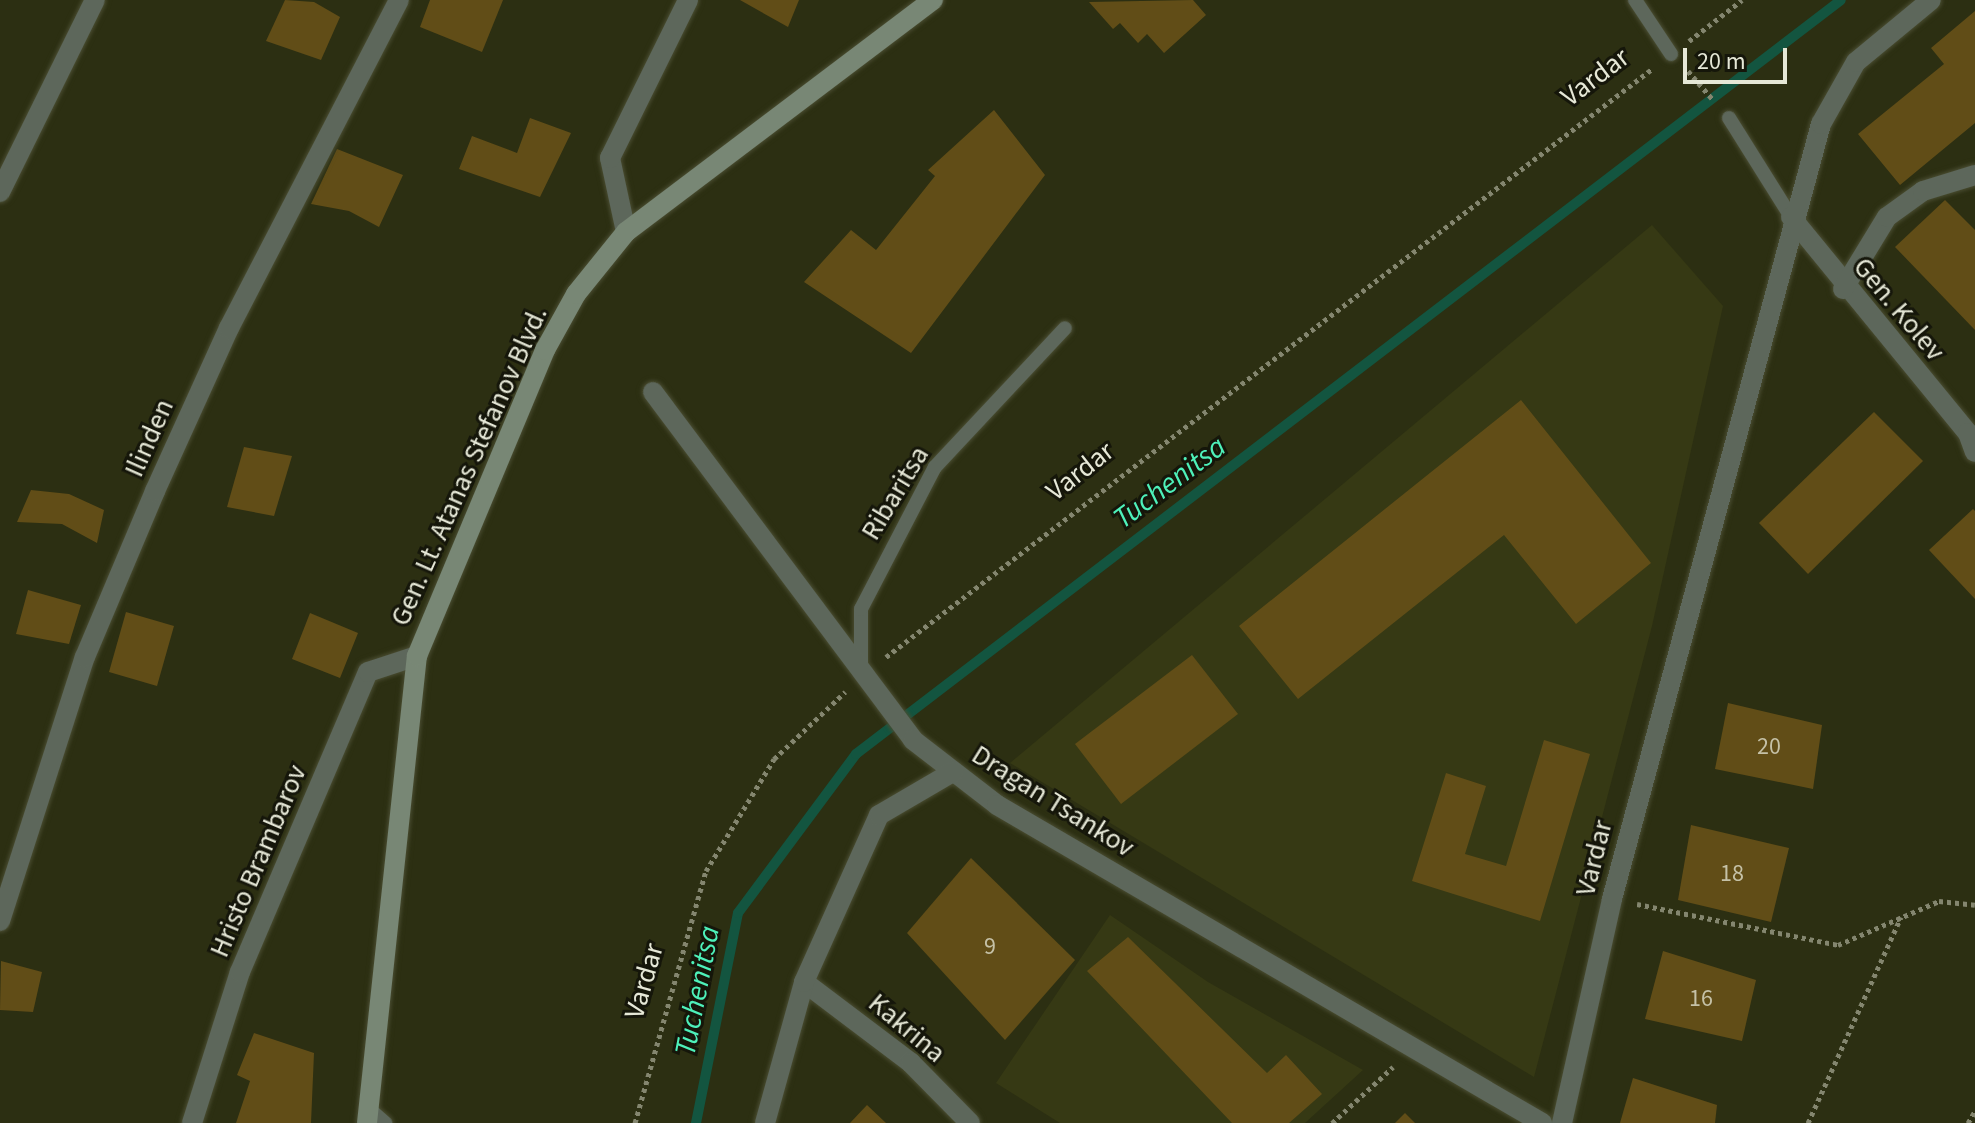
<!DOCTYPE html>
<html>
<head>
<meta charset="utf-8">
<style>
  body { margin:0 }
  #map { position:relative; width:1975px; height:1123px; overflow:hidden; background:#2c2f12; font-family:"Source Sans 3",sans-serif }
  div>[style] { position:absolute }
  .built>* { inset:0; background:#363914 }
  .stream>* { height:10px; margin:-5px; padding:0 5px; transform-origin:5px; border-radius:5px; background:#135540 }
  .building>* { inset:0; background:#614d17 }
  .path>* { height:5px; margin-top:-2.5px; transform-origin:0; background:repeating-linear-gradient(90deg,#84866f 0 4px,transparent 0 8px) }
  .roads { filter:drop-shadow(0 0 2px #4a4d32) drop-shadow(0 0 2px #4a4d32) }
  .lane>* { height:14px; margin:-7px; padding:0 7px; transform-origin:7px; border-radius:7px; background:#5d675b }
  .street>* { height:20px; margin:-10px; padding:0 10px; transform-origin:10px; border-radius:10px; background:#5d675b }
  .secondary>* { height:20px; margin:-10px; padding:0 10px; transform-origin:10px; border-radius:10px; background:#788775 }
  span { translate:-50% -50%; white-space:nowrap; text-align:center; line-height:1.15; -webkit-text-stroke:6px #15160a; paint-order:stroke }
  .number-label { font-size:24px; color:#c5c1a7 }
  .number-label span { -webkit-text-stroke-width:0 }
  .street-label { font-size:28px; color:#e6e8d7 }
  .water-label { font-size:30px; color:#4ef1ba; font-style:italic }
  .scale { position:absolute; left:1683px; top:48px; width:104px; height:36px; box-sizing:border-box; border:4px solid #e6e8d7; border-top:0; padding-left:10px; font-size:24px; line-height:28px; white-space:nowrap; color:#e6e8d7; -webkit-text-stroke:6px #15160a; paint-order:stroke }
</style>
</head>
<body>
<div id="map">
  <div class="built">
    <i style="clip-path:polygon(1652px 225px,1723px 306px,1652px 626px,1534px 1077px,1010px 763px)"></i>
    <i style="clip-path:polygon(1110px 915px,1208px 982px,1363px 1070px,1305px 1123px,1060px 1123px,996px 1083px)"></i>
  </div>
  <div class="stream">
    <i style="left:696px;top:1123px;width:214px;rotate:-78.7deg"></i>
    <i style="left:738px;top:913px;width:198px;rotate:-53.4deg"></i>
    <i style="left:856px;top:754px;width:1240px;rotate:-37.43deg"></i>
  </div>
  <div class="building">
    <i style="clip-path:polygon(285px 0,314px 2px,340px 17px,321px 60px,266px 41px)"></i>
    <i style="clip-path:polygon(430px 0,503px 0,482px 52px,420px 27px)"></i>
    <i style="clip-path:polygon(740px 0,799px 0,788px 27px)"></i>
    <i style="clip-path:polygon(1193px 0,1206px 15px,1164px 53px,1147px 34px,1138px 43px,1120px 23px,1113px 29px,1089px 2px)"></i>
    <i style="clip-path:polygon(1975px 11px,1975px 123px,1900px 185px,1858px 134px,1944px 64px,1931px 48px)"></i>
    <i style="clip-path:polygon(994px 110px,1045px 175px,911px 353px,804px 282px,851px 230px,876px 250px,935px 176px,928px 170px)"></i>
    <i style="clip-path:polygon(530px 118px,571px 133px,540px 197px,459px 169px,472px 136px,517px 153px)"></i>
    <i style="clip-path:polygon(337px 149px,403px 175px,379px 227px,349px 211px,311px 204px)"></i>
    <i style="clip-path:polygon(1945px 200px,1975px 230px,1975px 330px,1895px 247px)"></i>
    <i style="clip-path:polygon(1521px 400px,1651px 563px,1576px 624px,1504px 535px,1298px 699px,1239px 626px)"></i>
    <i style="clip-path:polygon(1874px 412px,1923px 461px,1808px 574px,1759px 523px)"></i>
    <i style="clip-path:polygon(244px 447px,292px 456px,274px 516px,227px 507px)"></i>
    <i style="clip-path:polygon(31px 490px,69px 494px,104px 510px,97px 543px,62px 524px,17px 522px)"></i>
    <i style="clip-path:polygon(1973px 509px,1975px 511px,1975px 599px,1929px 550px)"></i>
    <i style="clip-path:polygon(28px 590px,81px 605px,69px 644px,16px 634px)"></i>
    <i style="clip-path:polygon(126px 612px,174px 626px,157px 686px,109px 672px)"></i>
    <i style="clip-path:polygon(310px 613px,358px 633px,340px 678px,292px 659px)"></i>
    <i style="clip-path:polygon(1192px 655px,1238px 714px,1121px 804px,1075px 744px)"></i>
    <i style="clip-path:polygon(1728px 703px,1822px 725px,1813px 789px,1715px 769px)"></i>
    <i style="clip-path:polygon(1544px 740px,1590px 754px,1540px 921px,1412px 881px,1446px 773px,1486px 786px,1465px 854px,1506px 866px)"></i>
    <i style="clip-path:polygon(1691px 825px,1789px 848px,1771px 922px,1678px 900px)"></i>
    <i style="clip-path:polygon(971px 858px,1075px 960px,1005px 1040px,907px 933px)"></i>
    <i style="clip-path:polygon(1128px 937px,1267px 1073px,1286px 1055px,1322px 1094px,1289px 1123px,1232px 1123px,1087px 971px)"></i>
    <i style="clip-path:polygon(1663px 951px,1756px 980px,1742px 1041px,1645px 1019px)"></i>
    <i style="clip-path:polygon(1px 961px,42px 972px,33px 1012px,0 1010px)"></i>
    <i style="clip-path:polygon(254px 1033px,314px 1053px,311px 1123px,236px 1123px,250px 1081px,237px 1075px)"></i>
    <i style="clip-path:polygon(1633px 1078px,1717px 1105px,1715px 1123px,1620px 1123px)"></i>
    <i style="clip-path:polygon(867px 1105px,886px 1123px,850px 1123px)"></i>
    <i style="clip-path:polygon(1405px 1113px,1415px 1123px,1395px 1123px)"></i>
  </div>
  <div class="path">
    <i style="left:1689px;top:41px;width:67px;rotate:-37.7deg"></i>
    <i style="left:1688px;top:71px;width:38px;rotate:49deg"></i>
    <i style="left:886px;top:657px;width:966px;rotate:-37.51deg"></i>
    <i style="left:1637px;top:904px;width:205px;rotate:11.5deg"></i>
    <i style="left:1838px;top:945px;width:110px;rotate:-23.5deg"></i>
    <i style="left:1939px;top:901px;width:36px;rotate:6deg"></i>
    <i style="left:635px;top:1123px;width:262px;rotate:-74.3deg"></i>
    <i style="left:706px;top:871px;width:131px;rotate:-58.7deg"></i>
    <i style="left:774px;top:759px;width:98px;rotate:-43.3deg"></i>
    <i style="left:1332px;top:1123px;width:83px;rotate:-42.6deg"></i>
    <i style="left:1808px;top:1123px;width:226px;rotate:-65.7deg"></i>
    <i style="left:1968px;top:1123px;width:14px;rotate:-60deg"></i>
  </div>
  <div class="roads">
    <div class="lane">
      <i style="left:1635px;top:0;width:65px;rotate:56.3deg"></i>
      <i style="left:1729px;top:118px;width:117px;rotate:57.9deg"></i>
      <i style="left:861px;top:671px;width:62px;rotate:-90deg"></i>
      <i style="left:861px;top:609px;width:160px;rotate:-62.5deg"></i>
      <i style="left:935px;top:467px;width:190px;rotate:-46.9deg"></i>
      <i style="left:368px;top:1108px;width:23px;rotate:41deg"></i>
    </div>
    <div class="street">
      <i style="left:0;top:192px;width:214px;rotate:-63.7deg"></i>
      <i style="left:1791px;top:217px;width:279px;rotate:50.7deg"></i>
      <i style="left:1968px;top:433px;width:20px;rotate:70deg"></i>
      <i style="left:626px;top:232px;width:76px;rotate:-102.2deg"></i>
      <i style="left:610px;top:158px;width:176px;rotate:-63.7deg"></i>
      <i style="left:1843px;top:289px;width:84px;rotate:-58.6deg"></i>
      <i style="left:1887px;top:217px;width:44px;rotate:-35.8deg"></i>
      <i style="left:1923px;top:191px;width:54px;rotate:-17.1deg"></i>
      <i style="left:653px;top:392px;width:434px;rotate:53.2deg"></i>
      <i style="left:913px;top:740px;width:106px;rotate:37.7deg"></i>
      <i style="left:997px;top:805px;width:631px;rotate:30.26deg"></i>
      <i style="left:0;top:921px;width:277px;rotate:-72.2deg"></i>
      <i style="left:85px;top:657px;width:180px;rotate:-67.1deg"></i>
      <i style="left:155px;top:491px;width:179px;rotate:-65.6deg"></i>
      <i style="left:229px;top:328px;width:369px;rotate:-62.6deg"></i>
      <i style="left:804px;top:982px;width:134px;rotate:37.1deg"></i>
      <i style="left:911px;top:1063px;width:84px;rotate:45.5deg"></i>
      <i style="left:192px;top:1123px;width:158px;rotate:-72.4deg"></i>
      <i style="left:240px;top:972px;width:326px;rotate:-66.9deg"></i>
      <i style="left:368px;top:672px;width:52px;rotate:-18.1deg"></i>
      <i style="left:765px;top:1123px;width:146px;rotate:-74.5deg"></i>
      <i style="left:804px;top:982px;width:183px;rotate:-65.8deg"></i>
      <i style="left:879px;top:815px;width:86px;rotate:-30.2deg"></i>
      <i style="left:1562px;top:1123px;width:230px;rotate:-77.4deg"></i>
      <i style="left:1612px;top:899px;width:803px;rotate:-74.91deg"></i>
      <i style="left:1821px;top:124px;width:71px;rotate:-60.6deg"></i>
      <i style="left:1856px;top:62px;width:97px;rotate:-39.6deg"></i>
    </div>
    <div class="secondary">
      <i style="left:367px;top:1123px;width:470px;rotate:-83.9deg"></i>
      <i style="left:417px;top:656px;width:332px;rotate:-67.3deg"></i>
      <i style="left:545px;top:350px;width:64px;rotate:-61deg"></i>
      <i style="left:576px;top:294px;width:80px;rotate:-51.1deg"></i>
      <i style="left:626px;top:232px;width:385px;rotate:-37.1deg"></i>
    </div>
  </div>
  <div class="number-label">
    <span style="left:1769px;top:747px">20</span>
    <span style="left:1732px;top:874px">18</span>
    <span style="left:990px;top:947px">9</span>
    <span style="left:1701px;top:999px">16</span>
  </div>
  <div class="street-label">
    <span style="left:1595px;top:77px;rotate:-37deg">Vardar</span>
    <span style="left:1899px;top:309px;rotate:50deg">Gen. Kolev</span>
    <span style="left:149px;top:438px;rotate:-66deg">Ilinden</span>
    <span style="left:469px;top:466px;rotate:-66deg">Gen. Lt. Atanas Stefanov Blvd.</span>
    <span style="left:1080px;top:471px;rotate:-38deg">Vardar</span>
    <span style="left:895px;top:493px;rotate:-59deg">Ribaritsa</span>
    <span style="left:1053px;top:801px;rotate:32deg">Dragan Tsankov</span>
    <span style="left:1594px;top:858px;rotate:-76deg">Vardar</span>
    <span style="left:258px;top:861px;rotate:-67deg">Hristo Brambarov</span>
    <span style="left:644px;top:981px;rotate:-74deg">Vardar</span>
    <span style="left:907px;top:1028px;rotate:40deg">Kakrina</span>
  </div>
  <div class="water-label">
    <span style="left:1170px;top:483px;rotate:-37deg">Tuchenitsa</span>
    <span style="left:698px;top:991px;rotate:-79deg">Tuchenitsa</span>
  </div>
  <div class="scale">20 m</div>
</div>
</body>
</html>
